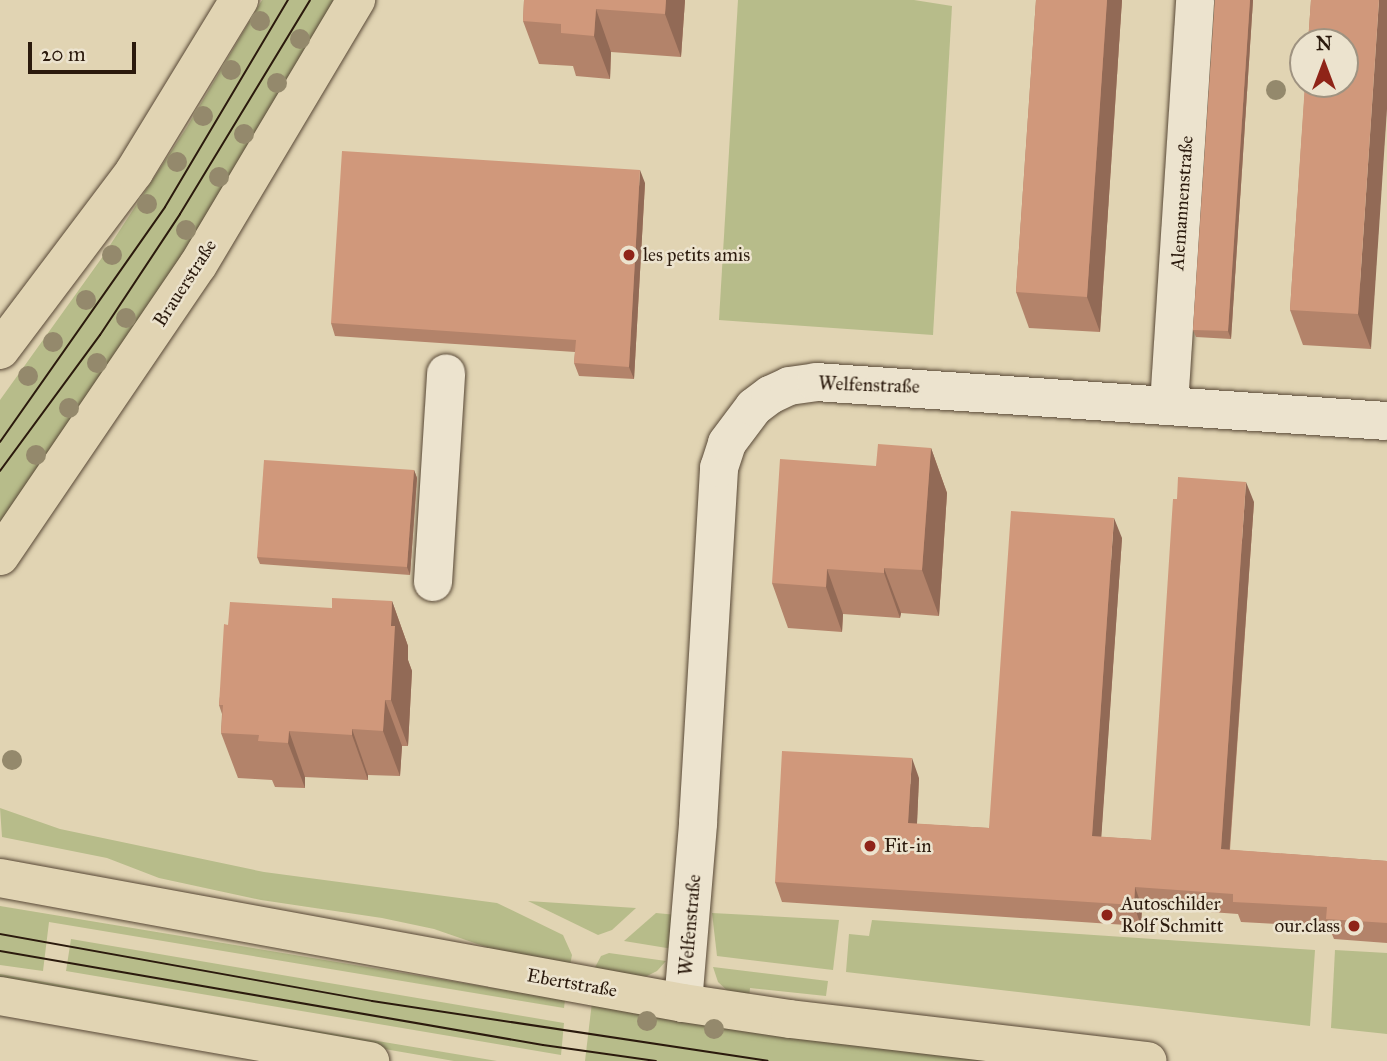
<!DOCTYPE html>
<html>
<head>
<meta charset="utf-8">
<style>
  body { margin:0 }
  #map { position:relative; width:1387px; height:1061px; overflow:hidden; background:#e1d4b3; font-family:"IM FELL Great Primer",serif }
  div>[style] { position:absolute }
  .green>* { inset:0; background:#b7bc8a }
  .roads { filter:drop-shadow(0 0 2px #584836) drop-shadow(0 0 2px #584836) }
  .minor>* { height:38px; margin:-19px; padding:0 19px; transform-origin:19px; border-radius:19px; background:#ece3ce }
  .major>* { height:38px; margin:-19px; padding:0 19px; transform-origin:19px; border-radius:19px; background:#e1d4b3 }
  .tram>* { height:2px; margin:-1px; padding:0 1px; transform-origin:1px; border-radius:1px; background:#2b1a0d }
  .trees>* { width:20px; height:20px; margin:-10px; border-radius:50%; background:#94896c }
  .wall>* { inset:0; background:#b3836a }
  .shaded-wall>* { inset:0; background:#926a56 }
  .building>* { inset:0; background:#d0987b }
  .dots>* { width:19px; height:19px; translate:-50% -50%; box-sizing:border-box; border:4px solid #ece3ce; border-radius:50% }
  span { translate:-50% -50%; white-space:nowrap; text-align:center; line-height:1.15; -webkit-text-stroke:5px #ece3ce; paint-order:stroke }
  .street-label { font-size:19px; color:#2b1a0d }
  .poi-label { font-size:19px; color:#2b1a0d }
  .left { translate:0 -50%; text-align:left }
  .right { translate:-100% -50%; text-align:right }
  .north { position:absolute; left:1289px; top:28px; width:70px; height:70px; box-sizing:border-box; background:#ece3ce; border:2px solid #9f9381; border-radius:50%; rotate:0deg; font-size:19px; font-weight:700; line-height:28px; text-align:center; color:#2b1a0d }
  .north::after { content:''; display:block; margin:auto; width:24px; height:32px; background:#8f2418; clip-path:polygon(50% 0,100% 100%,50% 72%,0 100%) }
  .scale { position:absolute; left:28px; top:42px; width:108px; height:32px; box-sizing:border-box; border:4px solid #2b1a0d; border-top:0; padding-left:9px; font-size:21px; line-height:24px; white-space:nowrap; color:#2b1a0d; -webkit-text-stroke:5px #ece3ce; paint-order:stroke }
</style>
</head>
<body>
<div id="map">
  <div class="green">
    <i style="clip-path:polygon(262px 0,335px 0,242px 165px,0 527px,0 400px,101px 259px,187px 127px)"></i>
    <i style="clip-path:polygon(738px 0,914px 0,952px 6px,933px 335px,719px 320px)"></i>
    <i style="clip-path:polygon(0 808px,60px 829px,264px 872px,497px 903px,563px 935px,572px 955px,570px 965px,527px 961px,434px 929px,382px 918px,261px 900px,159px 878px,107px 858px,2px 837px)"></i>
    <i style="clip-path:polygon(528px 901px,636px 908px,612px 930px,598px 935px)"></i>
    <i style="clip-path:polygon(0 906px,565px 1000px,564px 1008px,49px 922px,43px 971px,0 965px)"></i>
    <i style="clip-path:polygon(656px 913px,677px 915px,673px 949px,624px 941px)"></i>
    <i style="clip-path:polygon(712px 913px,839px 920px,833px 970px,717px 956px)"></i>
    <i style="clip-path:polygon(872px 920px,1315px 950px,1310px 1026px,846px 972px,849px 934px,869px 936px)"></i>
    <i style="clip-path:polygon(71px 939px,564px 1023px,561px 1055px,66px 971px)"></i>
    <i style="clip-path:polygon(1335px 950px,1387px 953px,1387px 1034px,1331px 1028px)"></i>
    <i style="clip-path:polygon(609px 953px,666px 961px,657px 971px,643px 978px,592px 973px,601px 956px)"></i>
    <i style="clip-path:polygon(713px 967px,828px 981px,826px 996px,750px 988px,749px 999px,731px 994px,718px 982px)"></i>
    <i style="clip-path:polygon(0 974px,306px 1029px,497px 1061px,454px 1061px,367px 1046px,0 982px)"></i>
    <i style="clip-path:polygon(592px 1002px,1020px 1061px,585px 1061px)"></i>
  </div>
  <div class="roads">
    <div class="minor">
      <i style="left:1169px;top:405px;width:406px;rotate:-86.3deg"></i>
      <i style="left:433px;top:582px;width:209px;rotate:-86.4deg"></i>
      <i style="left:683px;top:1003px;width:181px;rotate:-85.2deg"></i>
      <i style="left:698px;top:823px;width:356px;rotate:-86.6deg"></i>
      <i style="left:719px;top:468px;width:26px;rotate:-72deg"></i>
      <i style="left:727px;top:443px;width:45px;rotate:-53.1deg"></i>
      <i style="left:754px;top:407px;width:20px;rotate:-37deg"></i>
      <i style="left:770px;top:395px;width:21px;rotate:-25deg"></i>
      <i style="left:789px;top:386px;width:27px;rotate:-8deg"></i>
      <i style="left:816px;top:382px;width:572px;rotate:3.91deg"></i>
    </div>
    <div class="major">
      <i style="left:0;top:350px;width:223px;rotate:-53deg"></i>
      <i style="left:134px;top:172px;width:202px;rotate:-58.6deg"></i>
      <i style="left:0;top:556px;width:352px;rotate:-55.8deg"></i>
      <i style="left:198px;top:265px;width:309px;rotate:-59.2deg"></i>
      <i style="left:0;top:878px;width:694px;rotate:10.37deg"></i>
      <i style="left:683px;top:1003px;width:108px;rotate:8.5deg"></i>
      <i style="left:790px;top:1019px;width:360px;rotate:6.7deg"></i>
      <i style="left:0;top:996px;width:376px;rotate:10deg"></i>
    </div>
  </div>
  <div class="tram">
    <i style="left:0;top:442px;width:287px;rotate:-54.9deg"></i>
    <i style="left:165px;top:207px;width:241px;rotate:-59.3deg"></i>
    <i style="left:0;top:471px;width:169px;rotate:-53.7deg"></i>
    <i style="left:100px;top:335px;width:145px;rotate:-56.5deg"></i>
    <i style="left:180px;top:214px;width:250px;rotate:-58.7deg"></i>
    <i style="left:0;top:934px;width:378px;rotate:10.2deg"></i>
    <i style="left:372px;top:1001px;width:400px;rotate:8.6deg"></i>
    <i style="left:0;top:951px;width:551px;rotate:9.82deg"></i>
    <i style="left:543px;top:1045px;width:114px;rotate:8.1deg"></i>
  </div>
  <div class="trees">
    <i style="left:260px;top:21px"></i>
    <i style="left:300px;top:39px"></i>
    <i style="left:231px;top:70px"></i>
    <i style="left:277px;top:83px"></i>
    <i style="left:1276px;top:90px"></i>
    <i style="left:203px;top:116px"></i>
    <i style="left:244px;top:134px"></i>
    <i style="left:177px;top:162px"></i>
    <i style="left:219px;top:177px"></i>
    <i style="left:147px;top:204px"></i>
    <i style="left:186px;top:230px"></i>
    <i style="left:112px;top:255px"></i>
    <i style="left:86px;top:300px"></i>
    <i style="left:126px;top:318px"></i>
    <i style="left:53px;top:342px"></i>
    <i style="left:97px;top:363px"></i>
    <i style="left:28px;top:376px"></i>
    <i style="left:69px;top:408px"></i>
    <i style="left:36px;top:455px"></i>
    <i style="left:12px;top:760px"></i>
    <i style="left:647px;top:1021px"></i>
    <i style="left:714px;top:1029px"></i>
  </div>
  <div class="wall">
    <i style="clip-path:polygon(524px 0,685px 0,681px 57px,611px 52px,610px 79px,576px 76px,573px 66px,539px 64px,523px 21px)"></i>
    <i style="clip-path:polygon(1036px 0,1122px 0,1100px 332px,1029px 328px,1016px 292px)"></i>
    <i style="clip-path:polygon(1215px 0,1253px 0,1231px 339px,1196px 337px,1193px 330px)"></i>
    <i style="clip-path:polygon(1311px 0,1371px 349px,1303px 345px,1290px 310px)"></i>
    <i style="clip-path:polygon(645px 183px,634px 379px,579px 376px,574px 363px,575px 352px,335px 336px,331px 323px)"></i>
    <i style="clip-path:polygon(931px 448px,947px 493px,939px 616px,901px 613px,900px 618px,843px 614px,842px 632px,788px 628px,772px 583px,876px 466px)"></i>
    <i style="clip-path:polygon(414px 470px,417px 478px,410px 575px,260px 564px,257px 557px)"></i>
    <i style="clip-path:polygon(1254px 502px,1230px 850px,1387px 861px,1387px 943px,1334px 939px,1329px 927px,1241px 922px,1238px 914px,1142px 907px,1141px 926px,782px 902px,775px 882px,919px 778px,917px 824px,989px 828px,1122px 538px,1101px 837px,1151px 840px)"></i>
    <i style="clip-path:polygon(392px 601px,408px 646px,408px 660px,412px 671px,408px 746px,402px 746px,400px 776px,368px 775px,368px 780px,305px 777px,305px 788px,275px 787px,272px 780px,238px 778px,221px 733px,222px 714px,219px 705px,228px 625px,332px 608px)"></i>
  </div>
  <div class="shaded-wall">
    <i style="clip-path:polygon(666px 0,685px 0,681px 57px,665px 14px)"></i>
    <i style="clip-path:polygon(1107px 0,1122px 0,1100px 332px,1087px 297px)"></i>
    <i style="clip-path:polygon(1250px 0,1253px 0,1231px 339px,1228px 331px)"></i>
    <i style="clip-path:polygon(1379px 0,1387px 0,1387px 109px,1371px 349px,1358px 314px)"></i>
    <i style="clip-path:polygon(596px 9px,611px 52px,610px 79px,594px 36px)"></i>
    <i style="clip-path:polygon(640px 170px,645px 183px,634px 379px,629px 367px)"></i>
    <i style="clip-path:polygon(931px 448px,947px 493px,939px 616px,922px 570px)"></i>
    <i style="clip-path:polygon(414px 470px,417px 478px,410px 575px,407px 567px)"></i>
    <i style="clip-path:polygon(1246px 482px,1254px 502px,1228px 870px,1221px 849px)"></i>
    <i style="clip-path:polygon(1114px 518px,1122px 538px,1100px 856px,1092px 836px)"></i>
    <i style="clip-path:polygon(884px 568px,901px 613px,900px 618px,884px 573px)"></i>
    <i style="clip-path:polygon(827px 569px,843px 614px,842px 632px,826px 587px)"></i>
    <i style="clip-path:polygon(392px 601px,408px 646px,408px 660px,412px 671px,408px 746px,391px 700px,391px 626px)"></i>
    <i style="clip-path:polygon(385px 700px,402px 746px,400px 776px,383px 731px)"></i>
    <i style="clip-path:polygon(352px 729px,368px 775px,368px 780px,352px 735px)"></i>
    <i style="clip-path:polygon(289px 731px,305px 777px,305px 788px,288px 743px)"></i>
    <i style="clip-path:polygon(912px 758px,919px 778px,916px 844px,908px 823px)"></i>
    <i style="clip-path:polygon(1135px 887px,1142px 907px,1141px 926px,1134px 905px)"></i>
  </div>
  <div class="building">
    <i style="clip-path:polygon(524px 0,666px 0,665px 14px,596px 9px,594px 36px,561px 33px,561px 24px,523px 21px)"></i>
    <i style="clip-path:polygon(1036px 0,1107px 0,1087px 297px,1016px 292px)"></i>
    <i style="clip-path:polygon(1215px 0,1250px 0,1228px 331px,1193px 330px)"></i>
    <i style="clip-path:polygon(1311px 0,1379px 0,1358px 314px,1290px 310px,1305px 84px,1345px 84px,1345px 42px,1308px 42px)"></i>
    <i style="clip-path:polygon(342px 151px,640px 170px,629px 367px,574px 363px,576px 340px,331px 323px)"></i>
    <i style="clip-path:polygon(878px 444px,931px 448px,922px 570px,884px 568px,884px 573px,827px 569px,826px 587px,772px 583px,780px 459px,876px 466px)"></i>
    <i style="clip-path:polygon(264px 460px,414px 470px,407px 567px,257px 557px)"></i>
    <i style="clip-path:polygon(1178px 477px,1246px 482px,1221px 849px,1387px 861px,1387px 923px,1326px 919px,1327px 907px,1233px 902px,1233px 894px,1135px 887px,1134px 905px,775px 882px,782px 751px,912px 758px,908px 823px,989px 828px,1011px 511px,1114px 518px,1092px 836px,1151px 840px,1173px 499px,1177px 499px)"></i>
    <i style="clip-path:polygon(332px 598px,392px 601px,391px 626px,395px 626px,391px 700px,385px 700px,383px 731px,352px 729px,352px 735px,289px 731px,288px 743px,258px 741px,259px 735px,221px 733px,223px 705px,219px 705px,224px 624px,228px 625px,230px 602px,332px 608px)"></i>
  </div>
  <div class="dots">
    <i style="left:629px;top:255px;background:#8f2418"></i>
    <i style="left:870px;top:846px;background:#8f2418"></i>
    <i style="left:1107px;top:915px;background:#8f2418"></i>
    <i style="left:1354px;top:926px;background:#8f2418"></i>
  </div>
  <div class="street-label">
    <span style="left:1182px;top:203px;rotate:-86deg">Alemannenstraße</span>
    <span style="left:185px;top:283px;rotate:-57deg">Brauerstraße</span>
    <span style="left:869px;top:385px;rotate:2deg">Welfenstraße</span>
    <span style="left:690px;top:925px;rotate:-85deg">Welfenstraße</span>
    <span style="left:572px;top:983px;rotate:10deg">Ebertstraße</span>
  </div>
  <div class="poi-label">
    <span class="left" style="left:643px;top:255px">les petits amis</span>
    <span class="left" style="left:884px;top:846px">Fit-in</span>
    <span class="left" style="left:1121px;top:915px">Autoschilder<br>Rolf Schmitt</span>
    <span class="right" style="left:1340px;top:926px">our.class</span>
  </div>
  <div class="north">N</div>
  <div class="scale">20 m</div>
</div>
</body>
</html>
